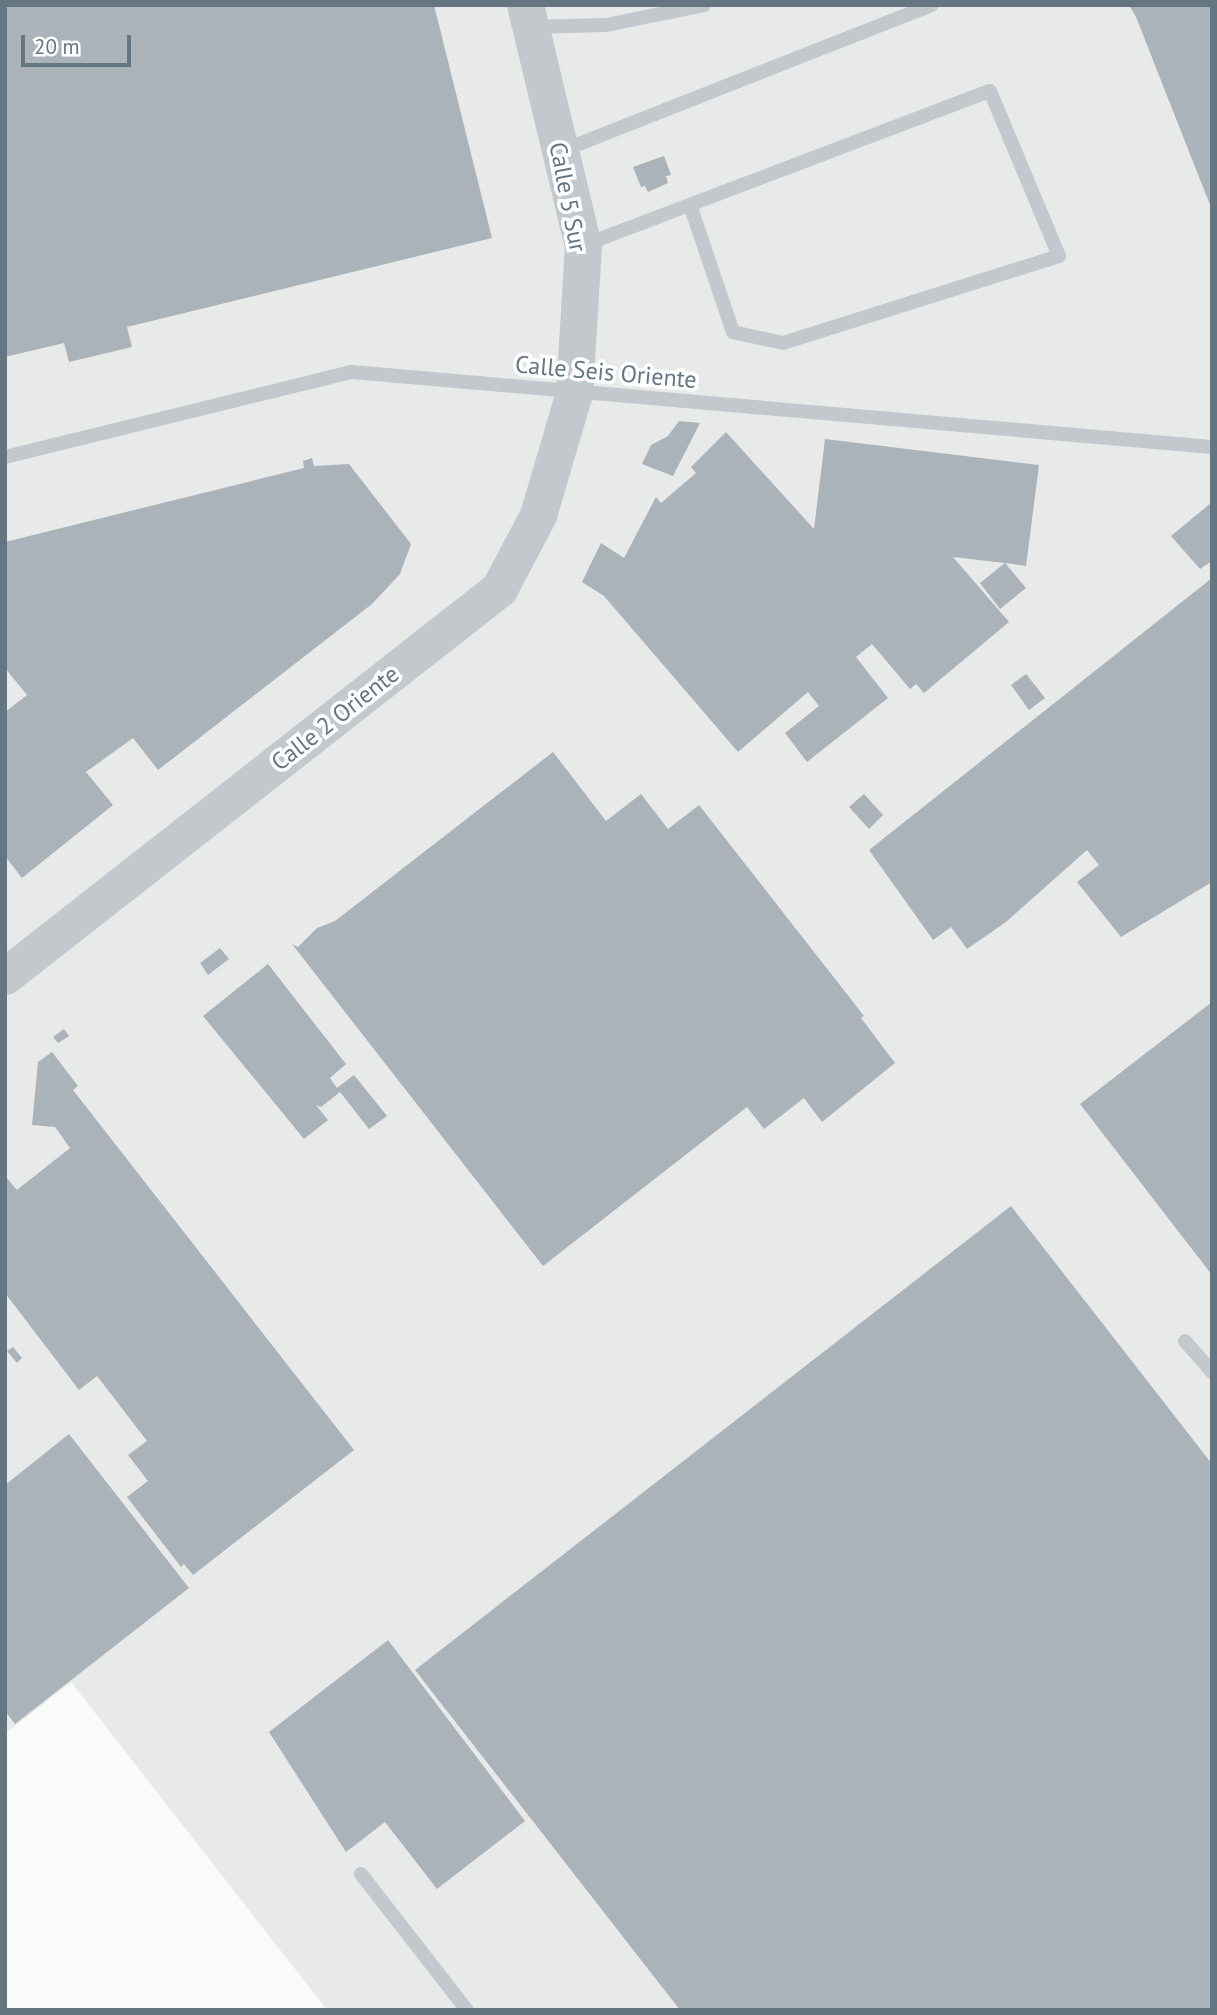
<!DOCTYPE html>
<html>
<head>
<meta charset="utf-8">
<style>
  body { margin:0 }
  #map { position:relative; width:1217px; height:2015px; overflow:hidden; background:#fafaf8; font-family:"PT Sans",sans-serif }
  div>[style] { position:absolute }
  .built>* { inset:0; background:#e8e9e9 }
  .building>* { inset:0; background:#aab3b9 }
  .service>* { height:14px; margin:-7px; padding:0 7px; transform-origin:7px; border-radius:7px; background:#c3c8cc }
  .tertiary>* { height:37px; margin:-18.5px; padding:0 18.5px; transform-origin:18.5px; border-radius:18.5px; background:#c3c8cc }
  span { translate:-50% -50%; white-space:nowrap; text-align:center; line-height:1.15; -webkit-text-stroke:7px #fff; paint-order:stroke }
  .street-label { font-size:24px; color:#657683 }
  .frame { position:absolute; inset:0; border:7px solid #657683; pointer-events:none }
  .scale { position:absolute; left:21px; top:35px; width:110px; height:32px; box-sizing:border-box; border:4px solid #657683; border-top:0; padding-left:9px; font-size:21px; line-height:24px; white-space:nowrap; color:#657683; -webkit-text-stroke:5px #fff; paint-order:stroke }
</style>
</head>
<body>
<div id="map">
  <div class="built">
    <i style="clip-path:polygon(5px 5px,1212px 5px,1212px 2010px,327px 2010px,71px 1682px,5px 1734px)"></i>
  </div>
  <div class="building">
    <i style="clip-path:polygon(5px 5px,434px 5px,492px 238px,127px 327px,132px 347px,69px 362px,64px 343px,5px 357px)"></i>
    <i style="clip-path:polygon(1129px 5px,1212px 5px,1212px 210px,1136px 17px)"></i>
    <i style="clip-path:polygon(664px 156px,671px 175px,666px 176px,668px 183px,648px 192px,645px 186px,641px 187px,633px 167px)"></i>
    <i style="clip-path:polygon(679px 421px,700px 423px,673px 476px,642px 464px,651px 445px,668px 436px)"></i>
    <i style="clip-path:polygon(726px 432px,814px 529px,825px 439px,1039px 465px,1026px 566px,1005px 563px,1026px 588px,1000px 609px,980px 583px,1005px 563px,953px 557px,1009px 622px,924px 693px,916px 684px,910px 689px,872px 644px,856px 657px,888px 698px,807px 762px,785px 733px,819px 706px,808px 692px,738px 752px,604px 596px,582px 582px,601px 543px,624px 558px,656px 497px,661px 503px,696px 473px,691px 467px)"></i>
    <i style="clip-path:polygon(312px 458px,314px 466px,349px 464px,411px 544px,400px 574px,372px 604px,158px 770px,133px 738px,86px 772px,113px 805px,22px 878px,5px 856px,5px 712px,27px 695px,5px 668px,5px 542px,304px 468px,303px 461px)"></i>
    <i style="clip-path:polygon(1212px 502px,1212px 561px,1200px 569px,1171px 536px)"></i>
    <i style="clip-path:polygon(1212px 578px,1212px 882px,1121px 937px,1077px 882px,1099px 865px,1087px 850px,1006px 922px,967px 949px,951px 927px,933px 940px,869px 850px)"></i>
    <i style="clip-path:polygon(1026px 674px,1045px 698px,1029px 710px,1011px 685px)"></i>
    <i style="clip-path:polygon(553px 752px,606px 821px,641px 794px,668px 829px,699px 805px,864px 1016px,861px 1018px,895px 1063px,822px 1122px,804px 1098px,764px 1129px,747px 1107px,543px 1266px,292px 944px,298px 947px,317px 928px,335px 921px)"></i>
    <i style="clip-path:polygon(864px 794px,883px 815px,869px 829px,849px 807px)"></i>
    <i style="clip-path:polygon(220px 948px,229px 959px,208px 975px,200px 963px)"></i>
    <i style="clip-path:polygon(268px 964px,346px 1064px,330px 1078px,337px 1088px,354px 1075px,387px 1116px,369px 1129px,340px 1092px,321px 1107px,316px 1105px,328px 1120px,304px 1139px,203px 1016px)"></i>
    <i style="clip-path:polygon(1212px 1002px,1212px 1275px,1080px 1104px)"></i>
    <i style="clip-path:polygon(64px 1029px,69px 1036px,58px 1043px,53px 1037px)"></i>
    <i style="clip-path:polygon(52px 1052px,78px 1086px,73px 1090px,354px 1450px,193px 1575px,184px 1564px,181px 1567px,127px 1497px,148px 1481px,128px 1455px,147px 1441px,97px 1376px,79px 1390px,5px 1293px,5px 1176px,17px 1190px,70px 1148px,55px 1127px,32px 1125px,38px 1062px)"></i>
    <i style="clip-path:polygon(1011px 1206px,1212px 1464px,1212px 2010px,680px 2010px,415px 1670px)"></i>
    <i style="clip-path:polygon(13px 1347px,22px 1358px,17px 1363px,7px 1351px)"></i>
    <i style="clip-path:polygon(69px 1434px,189px 1588px,15px 1724px,5px 1711px,5px 1485px)"></i>
    <i style="clip-path:polygon(388px 1640px,525px 1821px,437px 1889px,385px 1822px,346px 1852px,269px 1732px)"></i>
  </div>
  <div class="service">
    <i style="left:531px;top:27px;width:75px;rotate:-1.5deg"></i>
    <i style="left:606px;top:25px;width:100px;rotate:-11.5deg"></i>
    <i style="left:561px;top:151px;width:398px;rotate:-21.5deg"></i>
    <i style="left:584px;top:245px;width:434px;rotate:-20.8deg"></i>
    <i style="left:990px;top:91px;width:179px;rotate:67.3deg"></i>
    <i style="left:1059px;top:256px;width:289px;rotate:162.5deg"></i>
    <i style="left:783px;top:343px;width:51px;rotate:-167.6deg"></i>
    <i style="left:733px;top:332px;width:134px;rotate:-108.7deg"></i>
    <i style="left:5px;top:457px;width:357px;rotate:-13.8deg"></i>
    <i style="left:352px;top:372px;width:863px;rotate:4.98deg"></i>
    <i style="left:1185px;top:1341px;width:41px;rotate:48.9deg"></i>
    <i style="left:361px;top:1874px;width:172px;rotate:52.1deg"></i>
  </div>
  <div class="tertiary">
    <i style="left:5px;top:976px;width:628px;rotate:-38.08deg"></i>
    <i style="left:499px;top:589px;width:84px;rotate:-62.2deg"></i>
    <i style="left:538px;top:515px;width:127px;rotate:-73.6deg"></i>
    <i style="left:574px;top:393px;width:147px;rotate:-86.5deg"></i>
    <i style="left:583px;top:246px;width:248px;rotate:-103.5deg"></i>
  </div>
  <div class="street-label">
    <span style="left:568px;top:197px;rotate:79deg">Calle 5 Sur</span>
    <span style="left:606px;top:372px;rotate:5deg">Calle Seis Oriente</span>
    <span style="left:335px;top:718px;rotate:-38deg">Calle 2 Oriente</span>
  </div>
  <div class="frame"></div>
  <div class="scale">20 m</div>
</div>
</body>
</html>
